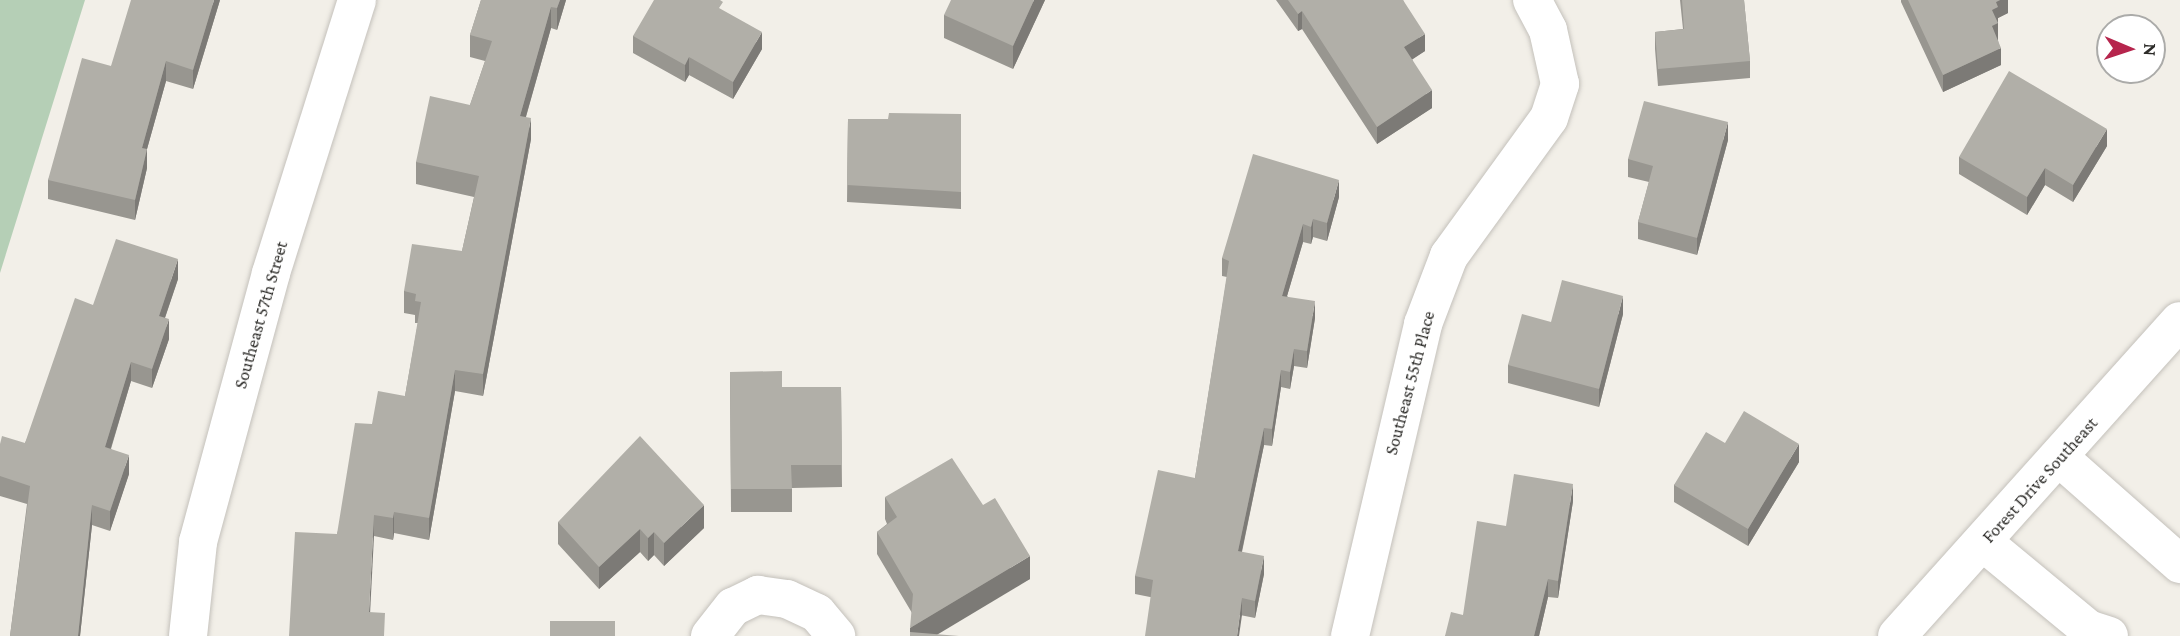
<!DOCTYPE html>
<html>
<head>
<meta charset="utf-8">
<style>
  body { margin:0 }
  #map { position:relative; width:2180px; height:636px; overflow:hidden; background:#f2efe8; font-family:"Crimson Pro",serif }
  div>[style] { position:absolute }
  .green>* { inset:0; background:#b5cfb6 }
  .roads { filter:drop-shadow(0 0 2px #c4c1bb) drop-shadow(0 0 2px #c4c1bb) }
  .street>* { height:38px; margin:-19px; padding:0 19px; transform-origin:19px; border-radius:19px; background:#fff }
  .secondary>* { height:38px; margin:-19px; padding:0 19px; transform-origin:19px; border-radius:19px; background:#fff }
  .wall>* { inset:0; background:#989690 }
  .shaded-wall>* { inset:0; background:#7c7a76 }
  .building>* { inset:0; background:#b1afa8 }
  span { translate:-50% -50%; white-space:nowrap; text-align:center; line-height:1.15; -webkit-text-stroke:6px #fff; paint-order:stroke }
  .street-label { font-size:18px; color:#2d2c29 }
  .north { position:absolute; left:2096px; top:14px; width:70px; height:70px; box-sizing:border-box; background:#fff; border:2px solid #ababa9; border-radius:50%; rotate:92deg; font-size:19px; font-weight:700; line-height:28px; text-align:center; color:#2d2c29 }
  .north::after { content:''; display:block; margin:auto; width:24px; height:32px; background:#b6254d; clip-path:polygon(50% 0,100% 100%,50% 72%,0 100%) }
</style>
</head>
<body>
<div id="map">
  <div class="green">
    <i style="clip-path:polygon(0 0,85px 0,0 273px)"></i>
  </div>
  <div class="roads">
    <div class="street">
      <i style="left:2061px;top:459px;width:159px;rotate:41.4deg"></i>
      <i style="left:1983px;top:542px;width:136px;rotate:39.6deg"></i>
      <i style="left:2088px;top:629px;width:22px;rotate:18deg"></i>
      <i style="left:188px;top:636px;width:95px;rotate:-83.9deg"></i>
      <i style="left:198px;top:542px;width:279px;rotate:-74.8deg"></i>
      <i style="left:271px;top:273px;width:286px;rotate:-72.5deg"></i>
      <i style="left:710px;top:636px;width:37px;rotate:-52deg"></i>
      <i style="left:733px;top:607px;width:28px;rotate:-26deg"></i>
      <i style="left:758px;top:595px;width:29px;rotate:8deg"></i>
      <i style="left:787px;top:599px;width:33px;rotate:25deg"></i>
      <i style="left:817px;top:613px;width:30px;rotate:50deg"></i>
      <i style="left:1350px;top:636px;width:320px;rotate:-76.8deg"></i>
      <i style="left:1423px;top:324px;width:73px;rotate:-69.1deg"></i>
      <i style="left:1449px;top:256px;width:170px;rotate:-54.1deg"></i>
      <i style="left:1549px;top:118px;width:36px;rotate:-72deg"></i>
      <i style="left:1560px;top:84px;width:55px;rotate:-102.5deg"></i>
      <i style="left:1548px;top:30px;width:34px;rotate:-118deg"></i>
    </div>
    <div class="secondary">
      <i style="left:1897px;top:636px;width:423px;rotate:-48.1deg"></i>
    </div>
  </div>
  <div class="wall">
    <i style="clip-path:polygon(220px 0,193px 89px,166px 81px,147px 149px,147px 168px,135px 220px,48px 199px,48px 180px,111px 66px)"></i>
    <i style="clip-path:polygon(481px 0,566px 0,557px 30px,551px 28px,526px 117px,531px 139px,483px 396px,455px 391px,429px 540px,394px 533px,393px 540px,374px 536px,289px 636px,337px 534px,372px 424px,405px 396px,418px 323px,415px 323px,415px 315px,404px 313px,404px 291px,462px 251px,474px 197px,416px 184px,416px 162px,470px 105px,485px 61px,470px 57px,470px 35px)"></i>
    <i style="clip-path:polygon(1045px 0,1013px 69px,944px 38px,944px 15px)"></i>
    <i style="clip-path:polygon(1276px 0,1403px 0,1425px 51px,1412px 59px,1432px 108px,1377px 144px,1302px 29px,1298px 31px)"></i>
    <i style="clip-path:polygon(1680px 0,1744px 0,1750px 61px,1750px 78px,1658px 86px,1655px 49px,1655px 32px,1683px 29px)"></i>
    <i style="clip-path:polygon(1901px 0,2008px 0,2008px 13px,1998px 18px,1998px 40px,2001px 65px,1943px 92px,1901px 2px)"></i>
    <i style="clip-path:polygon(723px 11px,762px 49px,733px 99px,689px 75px,685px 82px,633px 53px,633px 36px)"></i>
    <i style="clip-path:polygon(961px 114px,961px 209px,847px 202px,848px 119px,888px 119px)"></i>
    <i style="clip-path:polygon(1728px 140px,1697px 255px,1638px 239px,1638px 222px,1649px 182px,1628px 177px,1628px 159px)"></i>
    <i style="clip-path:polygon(2107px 146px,2073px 202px,2045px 185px,2027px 215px,1959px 174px,1959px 157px)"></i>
    <i style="clip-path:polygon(1339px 197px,1327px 241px,1313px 237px,1311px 244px,1303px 242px,1287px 296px,1315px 318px,1307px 368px,1294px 366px,1290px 389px,1281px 387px,1272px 446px,1264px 445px,1242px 552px,1264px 574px,1255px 618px,1135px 594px,1135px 576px,1195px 478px,1227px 277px,1222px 276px,1222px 258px)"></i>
    <i style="clip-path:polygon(178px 279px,165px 318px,169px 339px,152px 388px,131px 381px,111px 449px,129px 474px,110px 531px,92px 525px,80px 636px,10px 636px,27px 504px,0 496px,0 444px,25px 443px,93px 305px)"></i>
    <i style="clip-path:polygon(1623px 314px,1599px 407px,1508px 383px,1508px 365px,1551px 322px)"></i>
    <i style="clip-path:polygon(730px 372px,782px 387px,841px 387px,842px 487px,792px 488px,792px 512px,731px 512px)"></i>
    <i style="clip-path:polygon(1725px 443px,1799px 462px,1748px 546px,1674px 502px,1674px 485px)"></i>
    <i style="clip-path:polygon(885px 497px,1030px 579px,910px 636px,912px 613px,877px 554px,877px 532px,887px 524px,885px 519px)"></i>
    <i style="clip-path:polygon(1573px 501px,1558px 598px,1548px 597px,1539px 636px,1445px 636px,1463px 615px)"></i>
    <i style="clip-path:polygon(558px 522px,704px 528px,664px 566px,654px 555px,648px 561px,640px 552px,599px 589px,558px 544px)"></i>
  </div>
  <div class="shaded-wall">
    <i style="clip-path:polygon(214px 0,220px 0,193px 89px,193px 70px)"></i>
    <i style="clip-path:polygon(560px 0,566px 0,557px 30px,557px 8px)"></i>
    <i style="clip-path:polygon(1034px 0,1045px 0,1013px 69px,1013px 46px)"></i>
    <i style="clip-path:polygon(2000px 0,2008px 0,2008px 13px,1998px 18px,1998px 40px,1992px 43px,1992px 10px,1996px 2px)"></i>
    <i style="clip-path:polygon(551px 7px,551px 28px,520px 137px,520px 116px)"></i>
    <i style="clip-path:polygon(1302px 11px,1302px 29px,1298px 31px,1298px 14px)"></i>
    <i style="clip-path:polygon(762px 32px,762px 49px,733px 99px,733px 82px)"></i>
    <i style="clip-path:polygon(1425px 34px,1425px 51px,1404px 65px,1404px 47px)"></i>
    <i style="clip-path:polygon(2001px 48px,2001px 65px,1943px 92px,1943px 75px)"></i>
    <i style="clip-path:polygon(689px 57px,689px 75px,685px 82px,685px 65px)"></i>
    <i style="clip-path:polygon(166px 61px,166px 81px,142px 167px,142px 148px)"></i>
    <i style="clip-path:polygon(1432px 90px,1432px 108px,1377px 144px,1377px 127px)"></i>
    <i style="clip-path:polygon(531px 118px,531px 139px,483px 396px,483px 374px)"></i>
    <i style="clip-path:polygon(1728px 122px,1728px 140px,1697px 255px,1697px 238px)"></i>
    <i style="clip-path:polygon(2107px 129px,2107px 146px,2073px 202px,2073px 185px)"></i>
    <i style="clip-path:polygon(147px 149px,147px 168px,135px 220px,135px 200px)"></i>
    <i style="clip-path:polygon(2045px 168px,2045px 185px,2027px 215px,2027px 197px)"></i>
    <i style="clip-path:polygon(1339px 180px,1339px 197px,1327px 241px,1327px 223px)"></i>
    <i style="clip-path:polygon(1313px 219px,1313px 237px,1311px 244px,1311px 227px)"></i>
    <i style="clip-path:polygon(1303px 224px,1303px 242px,1282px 313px,1282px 296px)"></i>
    <i style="clip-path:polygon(178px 259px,178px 279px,159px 335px,159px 316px)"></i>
    <i style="clip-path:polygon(1623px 296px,1623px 314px,1599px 407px,1599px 389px)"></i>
    <i style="clip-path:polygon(1315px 301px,1315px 318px,1307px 368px,1307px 351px)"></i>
    <i style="clip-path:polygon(169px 319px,169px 339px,152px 388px,152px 369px)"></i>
    <i style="clip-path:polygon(1294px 349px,1294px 366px,1290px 389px,1290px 372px)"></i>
    <i style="clip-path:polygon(131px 362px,131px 381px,105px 467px,105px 447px)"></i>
    <i style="clip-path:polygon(455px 370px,455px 391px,429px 540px,429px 518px)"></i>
    <i style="clip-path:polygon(1281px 370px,1281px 387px,1272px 446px,1272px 429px)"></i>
    <i style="clip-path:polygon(1264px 428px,1264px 445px,1238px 569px,1238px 551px)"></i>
    <i style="clip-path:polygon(1799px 444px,1799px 462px,1748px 546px,1748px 529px)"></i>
    <i style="clip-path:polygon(129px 455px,129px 474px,110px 531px,110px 511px)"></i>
    <i style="clip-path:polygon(1573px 484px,1573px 501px,1558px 598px,1558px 581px)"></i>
    <i style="clip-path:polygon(92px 505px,92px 525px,80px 636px,78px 636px)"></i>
    <i style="clip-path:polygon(704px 505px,704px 528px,664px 566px,664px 543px)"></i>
    <i style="clip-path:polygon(394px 512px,394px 533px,393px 540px,393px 518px)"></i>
    <i style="clip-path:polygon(374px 515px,374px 536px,369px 634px,369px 612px)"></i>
    <i style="clip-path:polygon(640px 529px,640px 552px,599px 589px,599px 567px)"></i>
    <i style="clip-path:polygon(654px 532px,654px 555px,648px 561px,648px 538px)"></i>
    <i style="clip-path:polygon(1030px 556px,1030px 579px,935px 636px,910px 636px,910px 628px)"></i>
    <i style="clip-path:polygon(1264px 556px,1264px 574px,1255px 618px,1255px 601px)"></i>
    <i style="clip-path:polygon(1548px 579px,1548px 597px,1539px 636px,1534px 636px)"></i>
    <i style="clip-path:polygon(1242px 598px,1242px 615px,1239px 636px,1237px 636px)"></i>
  </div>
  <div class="building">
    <i style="clip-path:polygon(131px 0,214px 0,193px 70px,166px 61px,142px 148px,147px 149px,135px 200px,48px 180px,82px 58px,111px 66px)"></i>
    <i style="clip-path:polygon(481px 0,560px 0,557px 8px,551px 7px,520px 116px,531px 118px,483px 374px,455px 370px,429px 518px,394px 512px,393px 518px,374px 515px,369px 612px,385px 613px,384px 636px,289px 636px,295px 532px,337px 534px,355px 423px,372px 424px,378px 391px,405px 396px,421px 302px,415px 301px,416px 294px,404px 291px,412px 244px,462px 251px,479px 176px,416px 162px,430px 96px,470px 105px,492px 41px,470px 35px)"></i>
    <i style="clip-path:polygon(654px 0,720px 0,723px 2px,719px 8px,762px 32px,733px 82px,689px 57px,685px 65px,633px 36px)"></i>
    <i style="clip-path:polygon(951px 0,1034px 0,1013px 46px,944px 15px)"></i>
    <i style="clip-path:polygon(1288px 0,1403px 0,1425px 34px,1404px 47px,1432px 90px,1377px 127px,1302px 11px,1298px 14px)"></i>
    <i style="clip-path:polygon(1682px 0,1744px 0,1750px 61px,1658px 69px,1655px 32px,1684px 29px)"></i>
    <i style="clip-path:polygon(1908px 0,2000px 0,1996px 2px,1998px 7px,1992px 10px,1998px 23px,1992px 26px,2001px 48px,1943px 75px)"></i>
    <i style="clip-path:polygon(2009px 71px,2107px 129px,2073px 185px,2045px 168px,2027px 197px,1959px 157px)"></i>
    <i style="clip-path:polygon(1644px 101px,1728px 122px,1697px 238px,1638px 222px,1653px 166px,1628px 159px)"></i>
    <i style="clip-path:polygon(889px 113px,961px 114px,961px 192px,847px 185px,848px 119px,888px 119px)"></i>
    <i style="clip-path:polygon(1253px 154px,1339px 180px,1327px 223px,1313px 219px,1311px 227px,1303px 224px,1282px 296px,1315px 301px,1307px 351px,1294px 349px,1290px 372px,1281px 370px,1272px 429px,1264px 428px,1238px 551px,1264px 556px,1255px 601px,1242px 598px,1237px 636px,1145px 636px,1153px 580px,1135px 576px,1158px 470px,1195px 478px,1229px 261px,1222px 258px)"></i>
    <i style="clip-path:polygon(116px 239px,178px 259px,159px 316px,169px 319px,152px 369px,131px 362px,105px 447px,129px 455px,110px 511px,92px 505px,78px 636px,10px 636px,30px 486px,0 476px,0 444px,2px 436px,25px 443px,75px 298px,93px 305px)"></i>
    <i style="clip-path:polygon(1562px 280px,1623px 296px,1599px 389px,1508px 365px,1522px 314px,1551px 322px)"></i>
    <i style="clip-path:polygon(782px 371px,782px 387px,841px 387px,842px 465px,791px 465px,792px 489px,731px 489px,730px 372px)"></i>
    <i style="clip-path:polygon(1744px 411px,1799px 444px,1748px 529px,1674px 485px,1706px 432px,1725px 443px)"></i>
    <i style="clip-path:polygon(640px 436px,704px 505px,664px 543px,654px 532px,648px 538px,640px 529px,599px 567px,558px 522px)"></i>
    <i style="clip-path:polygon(952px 458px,983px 505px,995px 498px,1030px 556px,910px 628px,913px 594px,877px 532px,897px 517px,885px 497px)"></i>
    <i style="clip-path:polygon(1514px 474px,1573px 484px,1558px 581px,1548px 579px,1534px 636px,1445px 636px,1451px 612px,1463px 615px,1477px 521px,1506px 526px)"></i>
    <i style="clip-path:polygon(550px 621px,615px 621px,615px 636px,550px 636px)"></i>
    <i style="clip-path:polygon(910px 632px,959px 636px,910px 636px)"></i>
  </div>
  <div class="street-label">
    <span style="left:261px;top:315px;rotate:-74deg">Southeast 57th Street</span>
    <span style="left:1410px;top:383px;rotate:-75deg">Southeast 55th Place</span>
    <span style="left:2040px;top:480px;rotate:-48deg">Forest Drive Southeast</span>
  </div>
  <div class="north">N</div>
</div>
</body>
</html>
